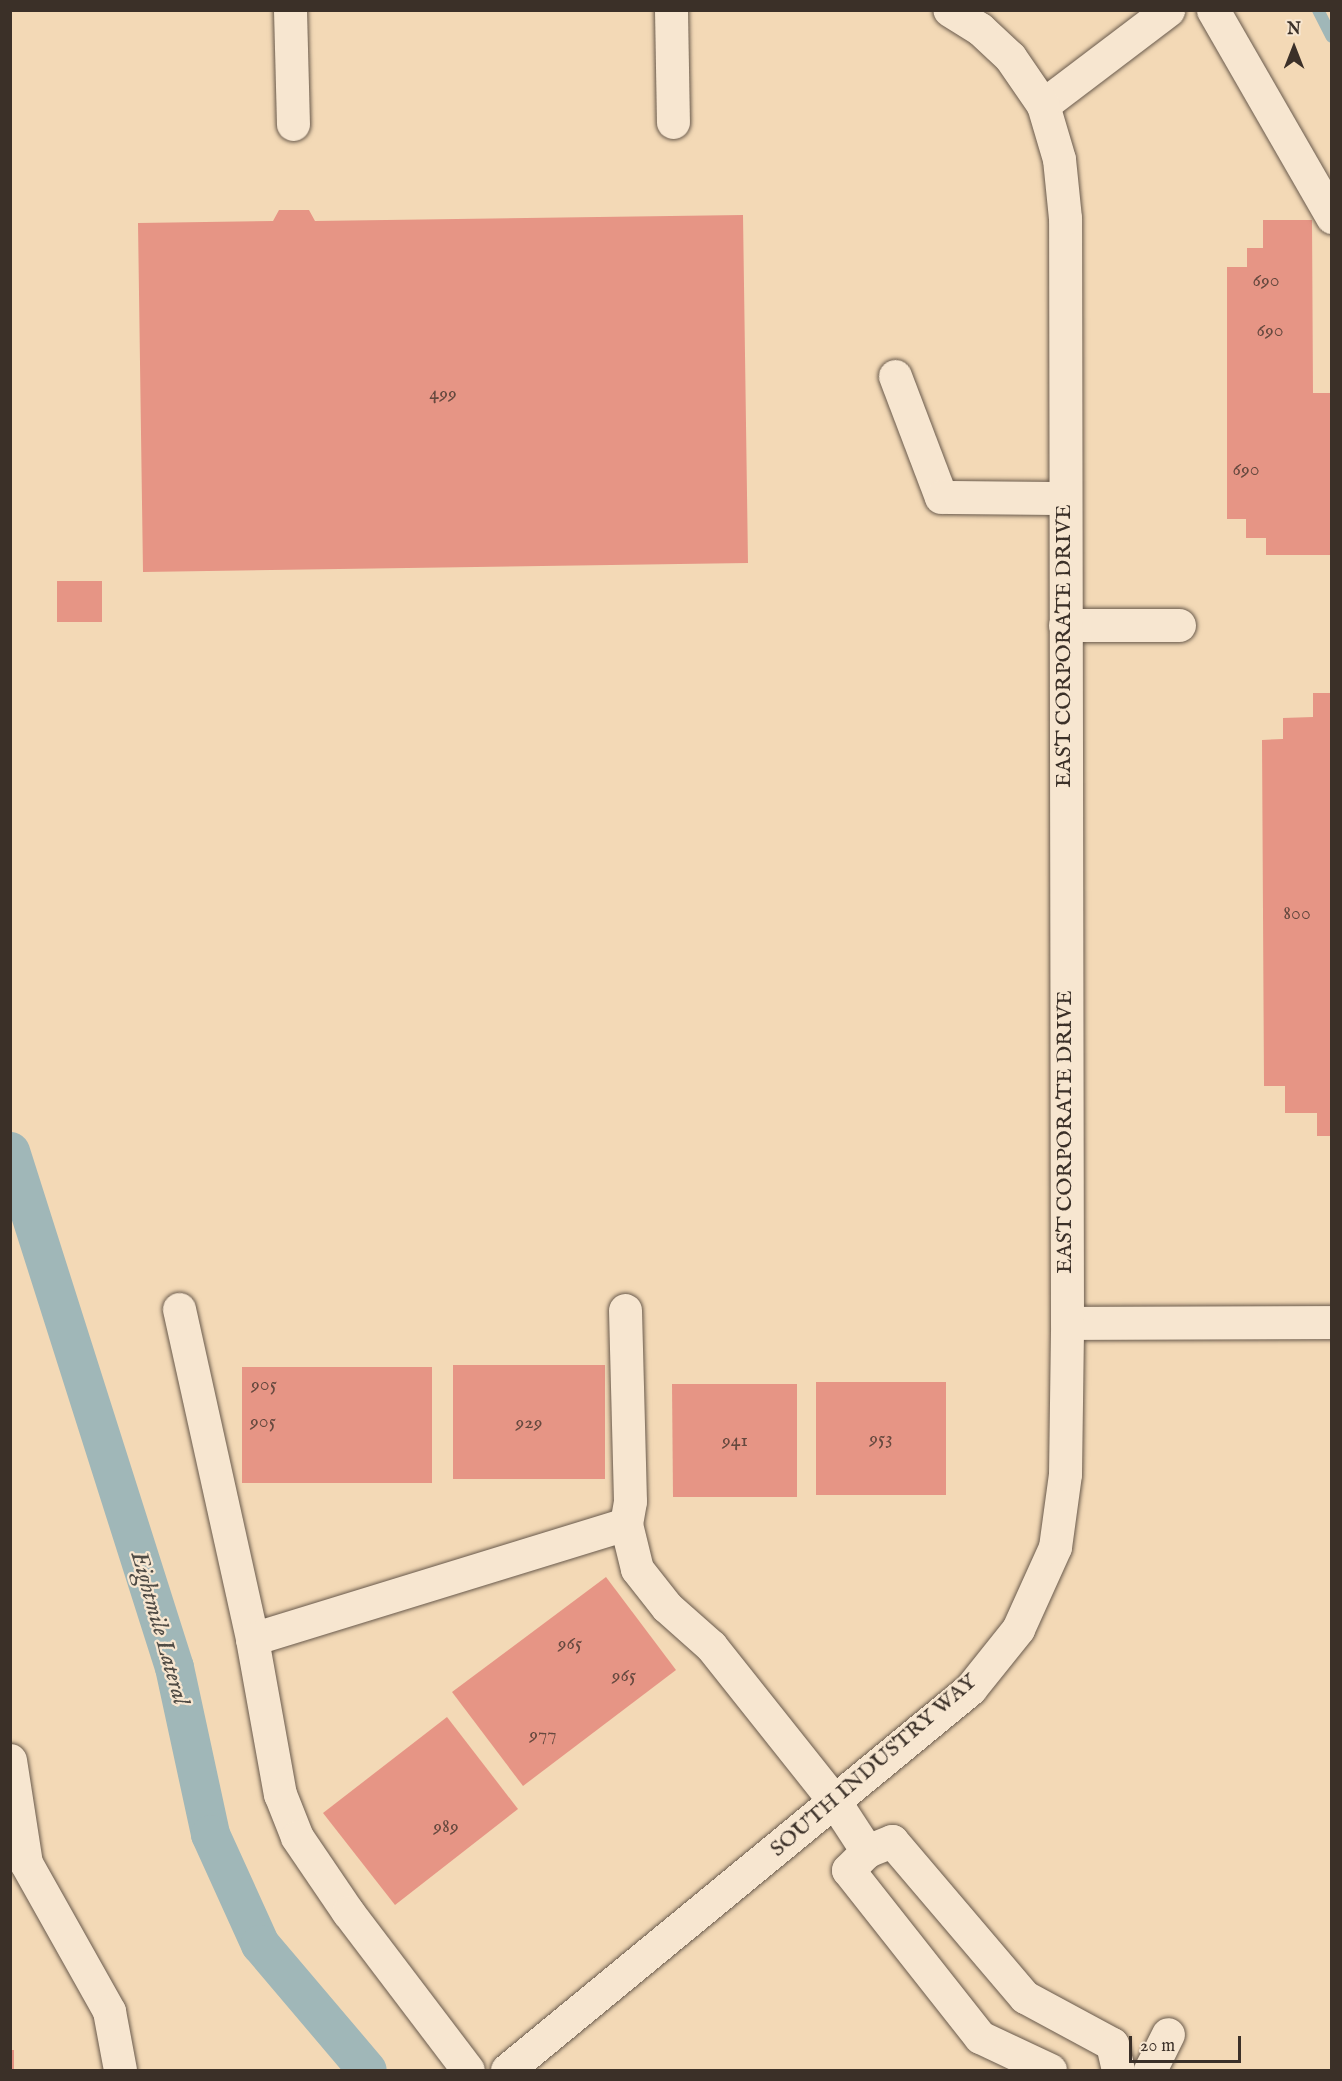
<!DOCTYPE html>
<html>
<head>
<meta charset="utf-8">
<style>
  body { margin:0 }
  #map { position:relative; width:1342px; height:2081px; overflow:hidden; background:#f3d9b6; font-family:"IM FELL English",serif }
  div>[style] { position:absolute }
  .stream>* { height:12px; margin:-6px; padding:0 6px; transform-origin:6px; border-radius:6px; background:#a0b7b8 }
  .canal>* { height:39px; margin:-19.5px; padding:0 19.5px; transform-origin:19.5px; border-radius:19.5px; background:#a0b7b8 }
  .building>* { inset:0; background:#e69585 }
  .roads { filter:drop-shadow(0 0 2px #695a4c) drop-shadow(0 0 2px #695a4c) }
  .minor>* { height:33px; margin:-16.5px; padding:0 16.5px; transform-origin:16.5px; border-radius:16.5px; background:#f7e6d0 }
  span { translate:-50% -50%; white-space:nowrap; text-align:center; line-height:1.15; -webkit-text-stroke:4.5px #f7e6d0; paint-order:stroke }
  .number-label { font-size:20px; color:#66493f }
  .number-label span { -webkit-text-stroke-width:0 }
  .street-label { font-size:22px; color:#3b3028 }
  .water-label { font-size:24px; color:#4f4b45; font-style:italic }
  .frame { position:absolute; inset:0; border:12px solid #3b3028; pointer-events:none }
  .north { position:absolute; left:1264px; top:18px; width:60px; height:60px; -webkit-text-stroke:4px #f7e6d0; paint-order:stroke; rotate:0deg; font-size:16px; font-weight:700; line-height:24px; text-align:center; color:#3b3028 }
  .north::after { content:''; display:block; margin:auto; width:21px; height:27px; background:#3b3028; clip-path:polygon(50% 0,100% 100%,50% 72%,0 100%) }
  .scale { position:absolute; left:1129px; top:2036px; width:112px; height:27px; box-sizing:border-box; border:3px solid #3b3028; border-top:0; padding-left:8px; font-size:18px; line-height:21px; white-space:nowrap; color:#3b3028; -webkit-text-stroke:4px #f7e6d0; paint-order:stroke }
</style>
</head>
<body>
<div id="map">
  <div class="stream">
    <i style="left:1318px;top:10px;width:30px;rotate:63deg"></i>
  </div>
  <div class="canal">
    <i style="left:10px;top:1151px;width:541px;rotate:72.37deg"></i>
    <i style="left:174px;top:1667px;width:171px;rotate:77.8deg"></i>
    <i style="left:210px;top:1834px;width:121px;rotate:65.6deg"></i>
    <i style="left:260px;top:1944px;width:165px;rotate:49.7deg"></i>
  </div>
  <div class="building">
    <i style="clip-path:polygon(279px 210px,309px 210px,315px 221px,743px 215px,748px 563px,143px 572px,138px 223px,273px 221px)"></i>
    <i style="clip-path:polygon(1263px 220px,1312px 220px,1313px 393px,1332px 393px,1332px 555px,1266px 555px,1266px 538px,1246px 538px,1246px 519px,1227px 519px,1227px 267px,1247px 267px,1247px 248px,1263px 248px)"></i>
    <i style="clip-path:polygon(57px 581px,102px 581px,102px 622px,57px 622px)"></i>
    <i style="clip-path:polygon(1313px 693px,1332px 693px,1332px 1136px,1317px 1136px,1317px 1113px,1285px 1113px,1285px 1086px,1264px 1086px,1262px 740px,1283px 739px,1283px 718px,1313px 717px)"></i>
    <i style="clip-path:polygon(453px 1365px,605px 1365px,605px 1479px,453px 1479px)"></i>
    <i style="clip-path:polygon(242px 1367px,432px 1367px,432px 1483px,242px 1483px)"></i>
    <i style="clip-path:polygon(816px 1382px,946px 1382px,946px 1495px,816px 1495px)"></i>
    <i style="clip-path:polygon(672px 1384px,797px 1384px,797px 1497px,673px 1497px)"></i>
    <i style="clip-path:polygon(606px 1577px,676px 1670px,523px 1786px,452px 1692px)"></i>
    <i style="clip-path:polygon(447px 1717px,518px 1809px,395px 1905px,323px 1813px)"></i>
    <i style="clip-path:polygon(10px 2050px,14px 2050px,14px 2070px,10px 2070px)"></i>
  </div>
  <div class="roads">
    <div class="minor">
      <i style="left:290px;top:10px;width:114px;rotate:88.5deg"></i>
      <i style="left:671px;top:10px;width:112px;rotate:89deg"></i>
      <i style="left:1213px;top:10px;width:239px;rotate:60.1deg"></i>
      <i style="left:1043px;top:105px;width:157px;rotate:-37.2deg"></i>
      <i style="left:895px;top:376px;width:129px;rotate:69.2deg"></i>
      <i style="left:941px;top:497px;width:124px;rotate:0.5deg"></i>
      <i style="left:1065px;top:625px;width:114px"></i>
      <i style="left:179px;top:1309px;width:338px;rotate:77.5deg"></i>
      <i style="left:252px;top:1639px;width:391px;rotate:-17.1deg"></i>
      <i style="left:626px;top:1524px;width:23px;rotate:-80deg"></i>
      <i style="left:630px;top:1501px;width:191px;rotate:-91.5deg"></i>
      <i style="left:1067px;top:1323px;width:265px;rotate:-0.2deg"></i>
      <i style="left:626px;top:1524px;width:46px;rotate:76.3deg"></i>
      <i style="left:637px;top:1569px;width:48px;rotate:51.7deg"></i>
      <i style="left:667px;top:1607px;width:59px;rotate:41.6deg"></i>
      <i style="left:711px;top:1646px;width:199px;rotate:51.5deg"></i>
      <i style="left:835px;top:1802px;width:59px;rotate:56.9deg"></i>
      <i style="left:252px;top:1639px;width:158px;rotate:79.8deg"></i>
      <i style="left:280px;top:1794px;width:46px;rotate:68.4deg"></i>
      <i style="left:297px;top:1837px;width:91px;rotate:55.8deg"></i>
      <i style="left:348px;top:1912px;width:198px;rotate:52.8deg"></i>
      <i style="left:10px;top:1760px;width:104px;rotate:81.2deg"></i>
      <i style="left:26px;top:1863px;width:170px;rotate:60.7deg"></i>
      <i style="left:109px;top:2011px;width:60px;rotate:79.4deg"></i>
      <i style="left:507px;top:2070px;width:600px;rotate:-39.45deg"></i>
      <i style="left:970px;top:1689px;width:77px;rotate:-51.3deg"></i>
      <i style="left:1018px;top:1629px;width:90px;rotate:-65.7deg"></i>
      <i style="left:1055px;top:1547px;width:74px;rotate:-82.2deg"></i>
      <i style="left:1065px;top:1474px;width:151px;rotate:-89.2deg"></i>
      <i style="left:1067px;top:1323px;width:1105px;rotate:-90.1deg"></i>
      <i style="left:1065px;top:218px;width:59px;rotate:-95.8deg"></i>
      <i style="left:1059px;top:159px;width:56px;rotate:-106.5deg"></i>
      <i style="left:1043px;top:105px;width:58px;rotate:-124.5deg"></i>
      <i style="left:1010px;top:57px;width:41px;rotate:-137deg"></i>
      <i style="left:980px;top:29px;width:36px;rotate:-148deg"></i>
      <i style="left:1050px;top:2070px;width:77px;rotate:-154.8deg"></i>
      <i style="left:980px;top:2037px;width:213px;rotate:-128.3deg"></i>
      <i style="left:848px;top:1870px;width:27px;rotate:-45deg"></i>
      <i style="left:867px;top:1851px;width:27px;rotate:-22deg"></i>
      <i style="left:892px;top:1841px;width:205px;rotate:49.6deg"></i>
      <i style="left:1025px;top:1997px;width:99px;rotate:28.4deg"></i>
      <i style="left:1112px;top:2044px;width:27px;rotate:77deg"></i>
      <i style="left:1150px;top:2070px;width:40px;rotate:-63.4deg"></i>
    </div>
  </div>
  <div class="number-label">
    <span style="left:1266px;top:280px">690</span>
    <span style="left:1270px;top:330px">690</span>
    <span style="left:443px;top:393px">499</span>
    <span style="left:1246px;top:469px">690</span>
    <span style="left:1297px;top:913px">800</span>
    <span style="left:264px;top:1384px">905</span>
    <span style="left:263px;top:1421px">905</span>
    <span style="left:529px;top:1422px">929</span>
    <span style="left:881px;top:1438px">953</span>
    <span style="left:735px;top:1440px">941</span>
    <span style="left:570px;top:1643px">965</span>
    <span style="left:624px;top:1675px">965</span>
    <span style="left:543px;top:1734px">977</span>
    <span style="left:446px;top:1826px">989</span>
  </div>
  <div class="street-label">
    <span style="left:1065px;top:646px;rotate:-90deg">EAST CORPORATE DRIVE</span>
    <span style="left:1066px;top:1132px;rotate:-90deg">EAST CORPORATE DRIVE</span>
    <span style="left:874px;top:1766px;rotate:-41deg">SOUTH INDUSTRY WAY</span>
  </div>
  <div class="water-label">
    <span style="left:159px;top:1628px;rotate:74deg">Eightmile Lateral</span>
  </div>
  <div class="frame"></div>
  <div class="north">N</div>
  <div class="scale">20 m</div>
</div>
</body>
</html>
